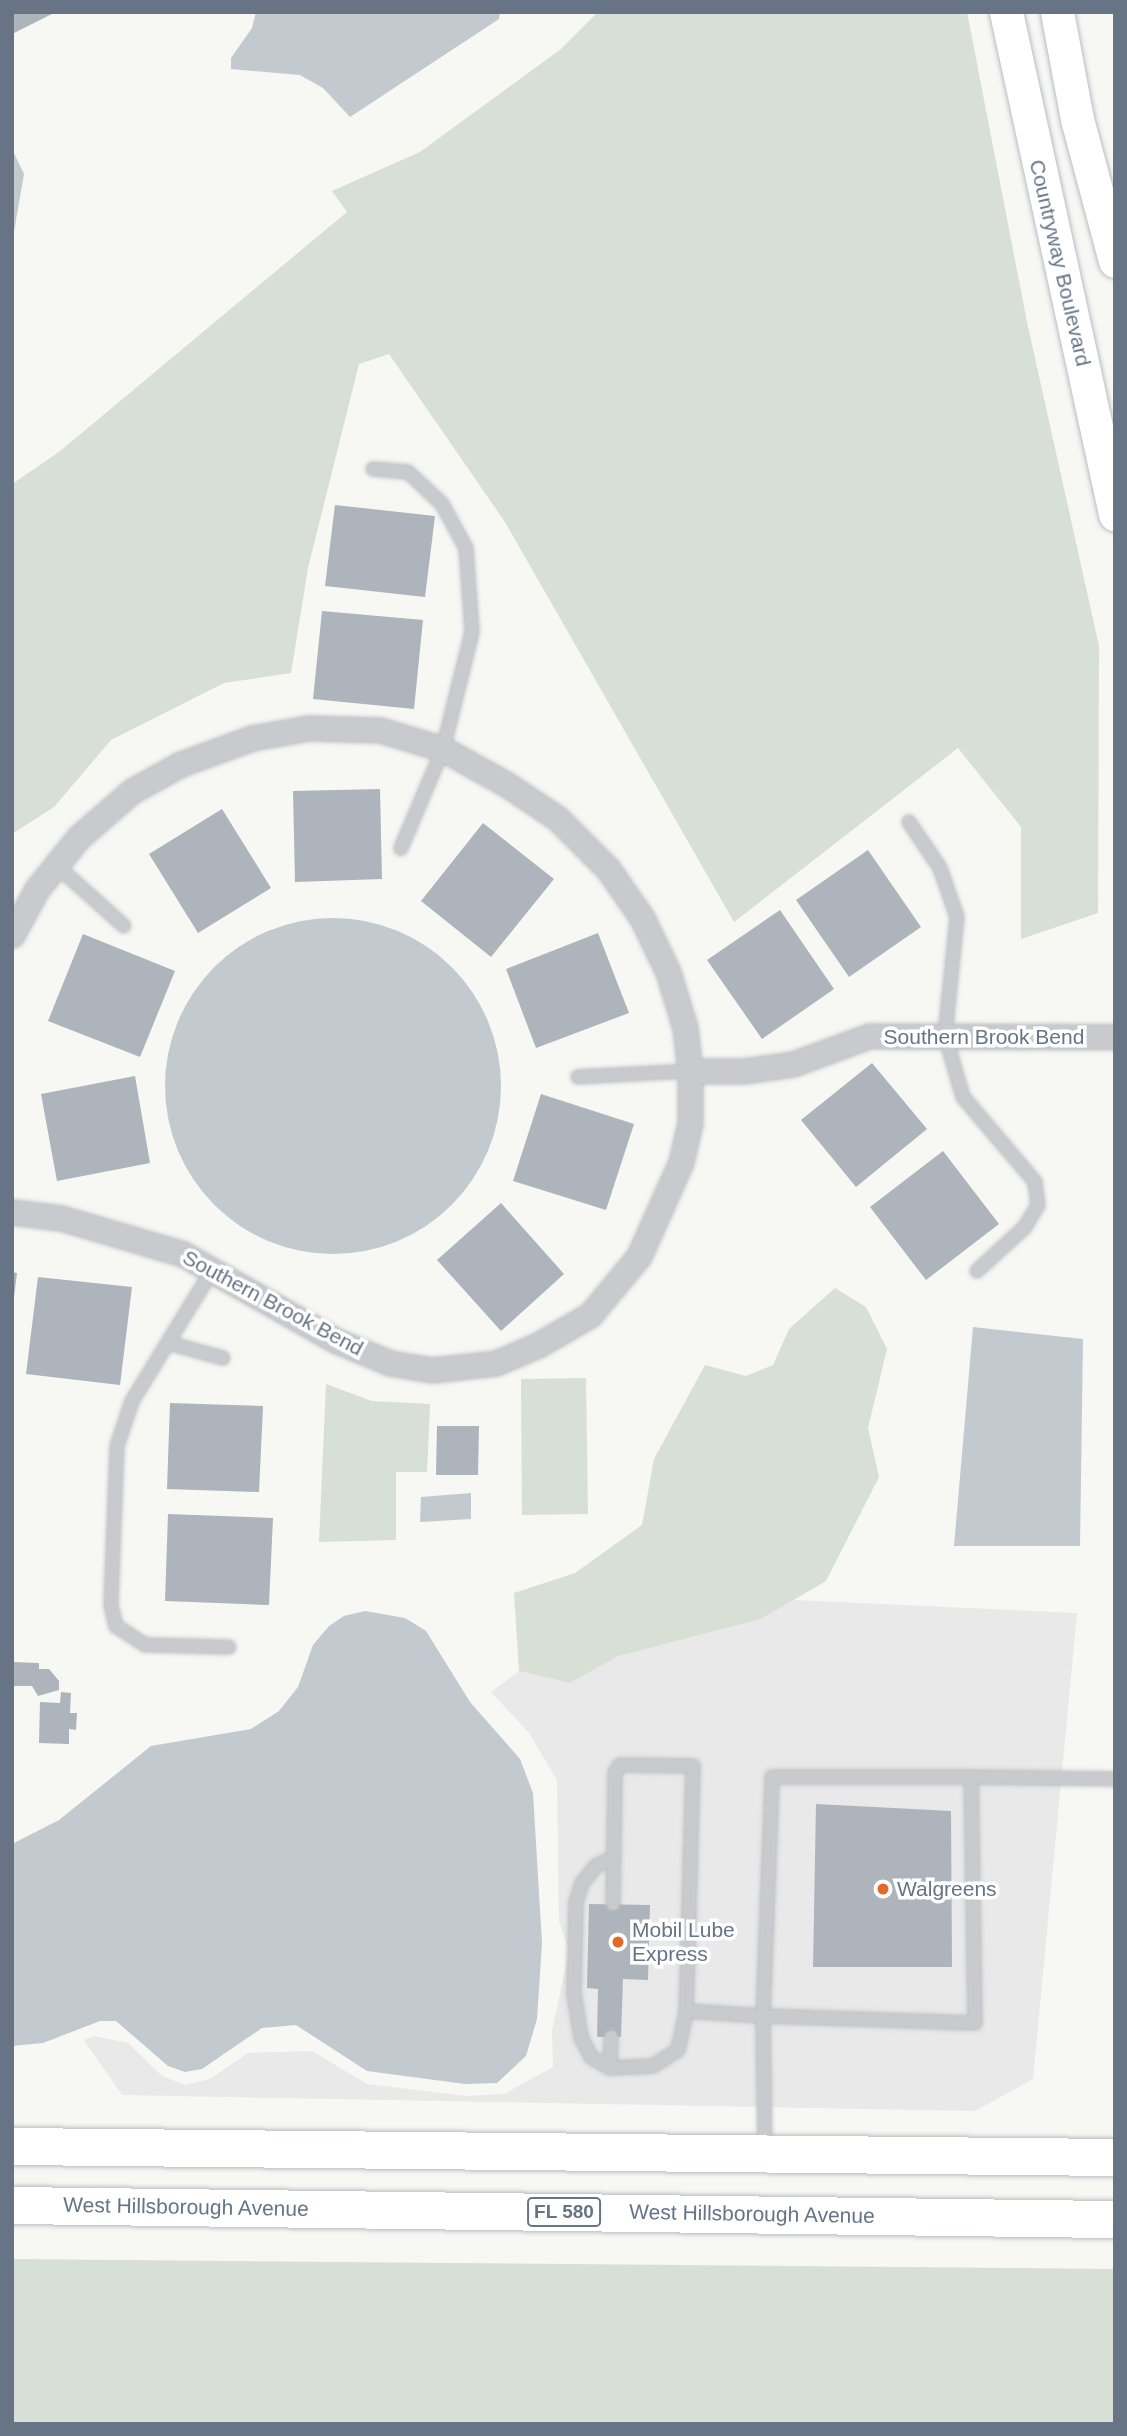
<!DOCTYPE html>
<html>
<head>
<meta charset="utf-8">
<style>
  body { margin:0 }
  #map { position:relative; width:1127px; height:2436px; overflow:hidden; background:#f7f7f4; font-family:Arial,sans-serif }
  div>[style] { position:absolute }
  .built>* { inset:0; background:#e8e9e8 }
  .green>* { inset:0; background:#d8dfd5 }
  .water>* { inset:0; background:#c2c9cf }
  .round { border-radius:50% }
  .building>* { inset:0; background:#aeb4bb }
  .roads { filter:drop-shadow(0 0 2px #babdc2) drop-shadow(0 0 2px #babdc2) }
  .lane>* { height:12px; margin:-6px; padding:0 6px; transform-origin:6px; border-radius:6px; background:#c8cace }
  .street>* { height:23px; margin:-11.5px; padding:0 11.5px; transform-origin:11.5px; border-radius:11.5px; background:#c8cace }
  .secondary>* { height:33px; margin:-16.5px; padding:0 16.5px; transform-origin:16.5px; border-radius:16.5px; background:#fff }
  .primary>* { height:37px; margin:-18.5px; padding:0 18.5px; transform-origin:18.5px; border-radius:18.5px; background:#fff }
  .dots>* { width:19px; height:19px; translate:-50% -50%; box-sizing:border-box; border:4px solid #fff; border-radius:50% }
  span { translate:-50% -50%; white-space:nowrap; text-align:center; line-height:1.15; -webkit-text-stroke:7px #fff; paint-order:stroke }
  .shield-label span { padding:2px 5px; background:#fff; border:2px solid; border-radius:5px; -webkit-text-stroke-width:0 }
  .shield-label { font-size:19px; color:#667486; font-weight:700 }
  .street-label { font-size:21px; color:#667486 }
  .poi-label { font-size:21px; color:#667486 }
  .left { translate:0 -50%; text-align:left }
  .frame { position:absolute; inset:0; border:14px solid #667486; pointer-events:none }
</style>
</head>
<body>
<div id="map">
  <div class="built">
    <i style="clip-path:polygon(794px 1600px,1077px 1613px,1033px 2079px,975px 2111px,122px 2095px,84px 2040px,94px 2036px,128px 2043px,162px 2076px,185px 2085px,210px 2079px,248px 2053px,312px 2051px,367px 2084px,466px 2096px,504px 2094px,553px 2067px,552px 2031px,569px 1951px,559px 1921px,557px 1780px,529px 1733px,491px 1692px,519px 1671px,570px 1683px,619px 1656px,761px 1619px)"></i>
  </div>
  <div class="green">
    <i style="clip-path:polygon(598px 12px,967px 12px,1027px 322px,1099px 646px,1098px 913px,1021px 939px,1021px 827px,958px 748px,734px 922px,505px 522px,389px 354px,359px 364px,308px 568px,291px 673px,224px 683px,111px 740px,54px 807px,12px 834px,12px 484px,59px 452px,347px 212px,332px 191px,420px 152px,561px 49px)"></i>
    <i style="clip-path:polygon(835px 1288px,866px 1307px,887px 1349px,868px 1428px,879px 1477px,826px 1581px,761px 1619px,619px 1656px,570px 1683px,519px 1671px,514px 1593px,575px 1573px,642px 1525px,654px 1459px,705px 1365px,746px 1376px,773px 1365px,789px 1329px)"></i>
    <i style="clip-path:polygon(586px 1378px,588px 1514px,522px 1515px,521px 1379px)"></i>
    <i style="clip-path:polygon(326px 1384px,372px 1401px,430px 1404px,427px 1472px,396px 1472px,396px 1540px,319px 1542px)"></i>
    <i style="clip-path:polygon(12px 2259px,1115px 2269px,1115px 2424px,12px 2424px)"></i>
  </div>
  <div class="water">
    <i style="clip-path:polygon(256px 12px,500px 12px,500px 13px,499px 19px,350px 117px,323px 88px,300px 75px,231px 69px,231px 58px,252px 28px)"></i>
    <i style="clip-path:polygon(12px 149px,24px 174px,12px 243px)"></i>
    <i class="round" style="left:165px;top:918px;width:336px;height:336px"></i>
    <i style="clip-path:polygon(973px 1327px,1083px 1339px,1080px 1546px,954px 1546px)"></i>
    <i style="clip-path:polygon(471px 1493px,471px 1519px,420px 1522px,421px 1497px)"></i>
    <i style="clip-path:polygon(365px 1611px,405px 1618px,426px 1631px,470px 1702px,520px 1759px,533px 1793px,542px 1943px,537px 2019px,526px 2056px,497px 2083px,465px 2084px,367px 2071px,296px 2025px,262px 2028px,202px 2069px,185px 2072px,168px 2066px,116px 2021px,100px 2021px,43px 2043px,12px 2046px,12px 1844px,59px 1820px,151px 1746px,251px 1729px,279px 1711px,298px 1687px,313px 1645px,329px 1626px,344px 1616px)"></i>
  </div>
  <div class="building">
    <i style="clip-path:polygon(12px 12px,56px 12px,12px 34px)"></i>
    <i style="clip-path:polygon(335px 505px,435px 516px,425px 597px,325px 586px)"></i>
    <i style="clip-path:polygon(322px 611px,423px 620px,414px 709px,313px 699px)"></i>
    <i style="clip-path:polygon(380px 789px,382px 879px,295px 882px,293px 791px)"></i>
    <i style="clip-path:polygon(222px 809px,271px 888px,198px 933px,149px 854px)"></i>
    <i style="clip-path:polygon(483px 823px,554px 879px,491px 957px,421px 901px)"></i>
    <i style="clip-path:polygon(868px 850px,921px 927px,849px 977px,796px 900px)"></i>
    <i style="clip-path:polygon(780px 910px,834px 989px,762px 1039px,707px 960px)"></i>
    <i style="clip-path:polygon(598px 933px,629px 1013px,536px 1048px,506px 969px)"></i>
    <i style="clip-path:polygon(83px 934px,175px 971px,140px 1057px,48px 1021px)"></i>
    <i style="clip-path:polygon(872px 1063px,927px 1129px,856px 1187px,801px 1120px)"></i>
    <i style="clip-path:polygon(135px 1076px,150px 1163px,57px 1181px,41px 1094px)"></i>
    <i style="clip-path:polygon(541px 1094px,634px 1124px,606px 1210px,513px 1181px)"></i>
    <i style="clip-path:polygon(943px 1151px,999px 1224px,926px 1280px,870px 1207px)"></i>
    <i style="clip-path:polygon(501px 1203px,564px 1274px,501px 1331px,437px 1260px)"></i>
    <i style="clip-path:polygon(12px 1272px,17px 1273px,14px 1297px,12px 1297px)"></i>
    <i style="clip-path:polygon(38px 1277px,132px 1287px,120px 1385px,26px 1374px)"></i>
    <i style="clip-path:polygon(170px 1403px,263px 1406px,259px 1492px,167px 1489px)"></i>
    <i style="clip-path:polygon(437px 1426px,479px 1426px,478px 1475px,436px 1475px)"></i>
    <i style="clip-path:polygon(168px 1514px,273px 1518px,269px 1605px,165px 1601px)"></i>
    <i style="clip-path:polygon(12px 1662px,39px 1663px,39px 1669px,49px 1669px,59px 1681px,59px 1690px,38px 1696px,32px 1686px,12px 1686px)"></i>
    <i style="clip-path:polygon(61px 1692px,71px 1693px,70px 1713px,77px 1713px,76px 1730px,69px 1729px,69px 1744px,39px 1743px,40px 1702px,60px 1703px)"></i>
    <i style="clip-path:polygon(816px 1804px,951px 1811px,952px 1967px,813px 1967px)"></i>
    <i style="clip-path:polygon(589px 1904px,650px 1905px,648px 1980px,623px 1979px,621px 2037px,597px 2037px,598px 1989px,587px 1988px)"></i>
  </div>
  <div class="roads">
    <div class="lane">
      <i style="left:373px;top:469px;width:35px;rotate:5deg"></i>
      <i style="left:408px;top:472px;width:47px;rotate:43.3deg"></i>
      <i style="left:442px;top:504px;width:50px;rotate:61.4deg"></i>
      <i style="left:466px;top:548px;width:84px;rotate:85.9deg"></i>
      <i style="left:472px;top:632px;width:121px;rotate:103.9deg"></i>
      <i style="left:443px;top:749px;width:108px;rotate:113deg"></i>
      <i style="left:909px;top:822px;width:55px;rotate:56deg"></i>
      <i style="left:940px;top:868px;width:52px;rotate:70.9deg"></i>
      <i style="left:957px;top:917px;width:119px;rotate:95.8deg"></i>
      <i style="left:945px;top:1035px;width:65px;rotate:73.8deg"></i>
      <i style="left:963px;top:1097px;width:111px;rotate:49.7deg"></i>
      <i style="left:1035px;top:1182px;width:23px;rotate:83deg"></i>
      <i style="left:1038px;top:1205px;width:26px;rotate:121deg"></i>
      <i style="left:1025px;top:1227px;width:65px;rotate:137.5deg"></i>
      <i style="left:56px;top:865px;width:91px;rotate:41.9deg"></i>
      <i style="left:578px;top:1077px;width:112px;rotate:-3.1deg"></i>
      <i style="left:213px;top:1269px;width:155px;rotate:121.5deg"></i>
      <i style="left:132px;top:1401px;width:47px;rotate:108.4deg"></i>
      <i style="left:117px;top:1446px;width:159px;rotate:92.2deg"></i>
      <i style="left:111px;top:1605px;width:22px;rotate:77deg"></i>
      <i style="left:116px;top:1626px;width:35px;rotate:33deg"></i>
      <i style="left:145px;top:1645px;width:84px;rotate:1.4deg"></i>
      <i style="left:168px;top:1343px;width:57px;rotate:15.3deg"></i>
      <i style="left:613px;top:1858px;width:19px;rotate:155deg"></i>
      <i style="left:596px;top:1866px;width:22px;rotate:129deg"></i>
      <i style="left:582px;top:1883px;width:21px;rotate:107deg"></i>
      <i style="left:576px;top:1903px;width:91px;rotate:91.3deg"></i>
      <i style="left:574px;top:1994px;width:44px;rotate:80.8deg"></i>
      <i style="left:581px;top:2037px;width:22px;rotate:63deg"></i>
      <i style="left:591px;top:2057px;width:22px;rotate:30deg"></i>
      <i style="left:610px;top:2068px;width:43px;rotate:-2.7deg"></i>
      <i style="left:653px;top:2066px;width:30px;rotate:-33deg"></i>
      <i style="left:678px;top:2050px;width:40px;rotate:-78deg"></i>
      <i style="left:613px;top:1904px;width:131px;rotate:-89.1deg"></i>
      <i style="left:615px;top:1773px;width:9px;rotate:-58deg"></i>
      <i style="left:620px;top:1765px;width:73px;rotate:0.8deg"></i>
      <i style="left:693px;top:1766px;width:245px;rotate:91.6deg"></i>
      <i style="left:686px;top:2011px;width:77px;rotate:3.7deg"></i>
      <i style="left:763px;top:2016px;width:239px;rotate:-87.8deg"></i>
      <i style="left:772px;top:1777px;width:199px"></i>
      <i style="left:610px;top:2068px;width:31px;rotate:-88deg"></i>
      <i style="left:765px;top:2149px;width:133px;rotate:-90.9deg"></i>
      <i style="left:763px;top:2016px;width:212px;rotate:1.9deg"></i>
      <i style="left:975px;top:2023px;width:246px;rotate:-90.9deg"></i>
      <i style="left:971px;top:1777px;width:144px;rotate:0.8deg"></i>
    </div>
    <div class="street">
      <i style="left:12px;top:935px;width:52px;rotate:-61.5deg"></i>
      <i style="left:37px;top:889px;width:67px;rotate:-51.1deg"></i>
      <i style="left:79px;top:837px;width:70px;rotate:-41deg"></i>
      <i style="left:132px;top:791px;width:56px;rotate:-28.9deg"></i>
      <i style="left:181px;top:764px;width:76px;rotate:-20.1deg"></i>
      <i style="left:252px;top:738px;width:58px;rotate:-10deg"></i>
      <i style="left:309px;top:728px;width:71px;rotate:1.6deg"></i>
      <i style="left:380px;top:730px;width:66px;rotate:16.8deg"></i>
      <i style="left:443px;top:749px;width:72px;rotate:29.1deg"></i>
      <i style="left:506px;top:784px;width:61px;rotate:33.7deg"></i>
      <i style="left:557px;top:818px;width:72px;rotate:45deg"></i>
      <i style="left:608px;top:869px;width:60px;rotate:55.2deg"></i>
      <i style="left:642px;top:918px;width:60px;rotate:64.3deg"></i>
      <i style="left:668px;top:972px;width:59px;rotate:73.1deg"></i>
      <i style="left:685px;top:1028px;width:43px;rotate:83.4deg"></i>
      <i style="left:12px;top:1212px;width:49px;rotate:7deg"></i>
      <i style="left:61px;top:1218px;width:127px;rotate:16.4deg"></i>
      <i style="left:183px;top:1254px;width:177px;rotate:29.5deg"></i>
      <i style="left:337px;top:1341px;width:57px;rotate:22.5deg"></i>
      <i style="left:390px;top:1363px;width:43px;rotate:9.5deg"></i>
      <i style="left:432px;top:1370px;width:64px;rotate:-6.2deg"></i>
      <i style="left:496px;top:1363px;width:46px;rotate:-23.2deg"></i>
      <i style="left:538px;top:1345px;width:60px;rotate:-30deg"></i>
      <i style="left:590px;top:1315px;width:77px;rotate:-50.3deg"></i>
      <i style="left:639px;top:1256px;width:103px;rotate:-65.9deg"></i>
      <i style="left:681px;top:1162px;width:40px;rotate:-77deg"></i>
      <i style="left:690px;top:1123px;width:52px;rotate:-90deg"></i>
      <i style="left:690px;top:1071px;width:53px"></i>
      <i style="left:743px;top:1071px;width:50px;rotate:-8deg"></i>
      <i style="left:793px;top:1064px;width:81px;rotate:-20.2deg"></i>
      <i style="left:869px;top:1036px;width:246px;rotate:0.2deg"></i>
    </div>
    <div class="secondary">
      <i style="left:1006px;top:12px;width:514px;rotate:77.75deg"></i>
      <i style="left:1057px;top:12px;width:109px;rotate:79.4deg"></i>
      <i style="left:1077px;top:119px;width:147px;rotate:75deg"></i>
    </div>
    <div class="primary">
      <i style="left:12px;top:2146px;width:1103px;rotate:0.57deg"></i>
      <i style="left:12px;top:2205px;width:1103px;rotate:0.73deg"></i>
    </div>
  </div>
  <div class="dots">
    <i style="left:883px;top:1889px;background:#e46927"></i>
    <i style="left:618px;top:1942px;background:#e46927"></i>
  </div>
  <div class="shield-label">
    <span style="left:564px;top:2212px">FL 580</span>
  </div>
  <div class="street-label">
    <span style="left:1060px;top:263px;rotate:77deg">Countryway Boulevard</span>
    <span style="left:984px;top:1037px">Southern Brook Bend</span>
    <span style="left:273px;top:1303px;rotate:28deg">Southern Brook Bend</span>
    <span style="left:186px;top:2207px;rotate:1deg">West Hillsborough Avenue</span>
    <span style="left:752px;top:2214px;rotate:1deg">West Hillsborough Avenue</span>
  </div>
  <div class="poi-label">
    <span class="left" style="left:897px;top:1889px">Walgreens</span>
    <span class="left" style="left:632px;top:1942px">Mobil Lube<br>Express</span>
  </div>
  <div class="frame"></div>
</div>
</body>
</html>
